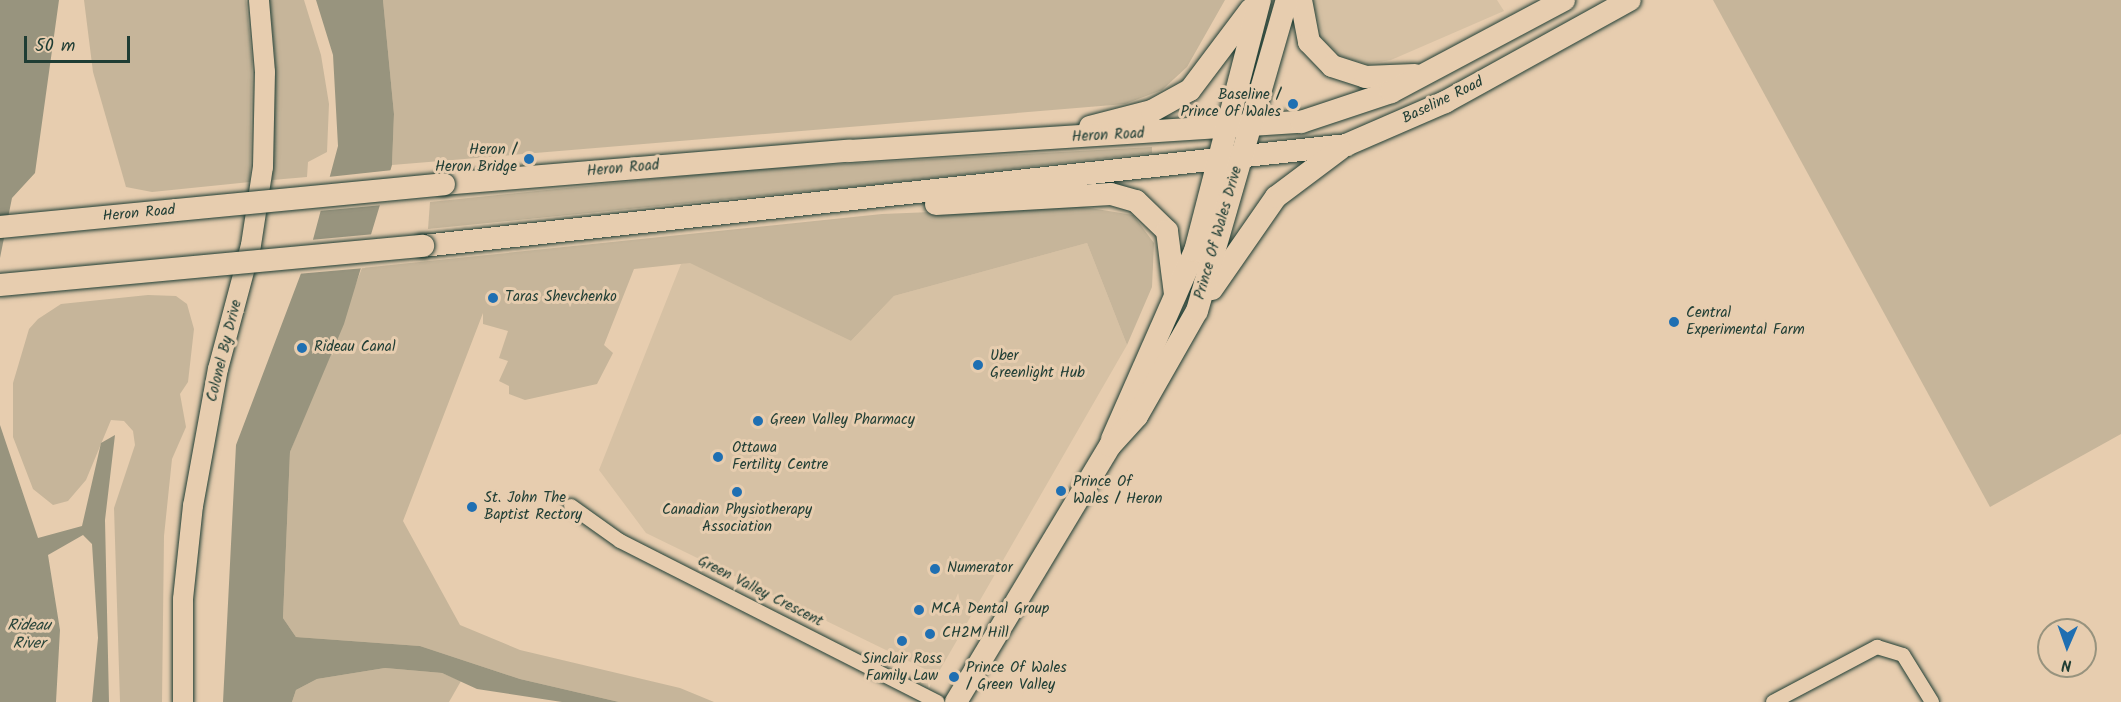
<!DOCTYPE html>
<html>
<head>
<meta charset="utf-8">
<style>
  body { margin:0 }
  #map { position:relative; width:2121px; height:702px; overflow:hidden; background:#e7cdaf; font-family:Kalam,sans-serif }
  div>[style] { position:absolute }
  .built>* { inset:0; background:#d6c1a4 }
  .green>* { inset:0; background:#c6b59a }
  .water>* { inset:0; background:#98947e }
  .pier>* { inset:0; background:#e7cdaf }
  .roads { filter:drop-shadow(0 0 2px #1f3d34) drop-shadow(0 0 2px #1f3d34) }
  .street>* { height:14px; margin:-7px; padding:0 7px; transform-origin:7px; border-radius:7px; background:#e7cdaf }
  .secondary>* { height:20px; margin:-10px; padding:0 10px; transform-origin:10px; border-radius:10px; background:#e7cdaf }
  .primary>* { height:22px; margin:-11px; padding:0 11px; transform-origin:11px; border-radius:11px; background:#e7cdaf }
  .bridges { filter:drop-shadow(0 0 2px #1f3d34) drop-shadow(0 0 2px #1f3d34) }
  .primary-bridge>* { height:22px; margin:-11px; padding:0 11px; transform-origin:11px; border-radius:11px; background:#e7cdaf }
  .dots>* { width:16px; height:16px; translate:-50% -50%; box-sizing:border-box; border:3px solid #e7cdaf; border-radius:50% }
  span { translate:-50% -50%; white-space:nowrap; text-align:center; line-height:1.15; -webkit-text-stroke:6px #e7cdaf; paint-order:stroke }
  .poi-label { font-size:15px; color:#1f3d34 }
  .right { translate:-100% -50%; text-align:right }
  .left { translate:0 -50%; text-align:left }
  .street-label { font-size:15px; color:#1f3d34 }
  .water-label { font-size:16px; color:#2b463b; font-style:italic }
  .north { position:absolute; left:2037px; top:618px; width:60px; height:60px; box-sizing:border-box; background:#e7cdaf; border:2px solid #97937e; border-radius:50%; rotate:182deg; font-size:16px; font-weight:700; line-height:24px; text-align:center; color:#1f3d34 }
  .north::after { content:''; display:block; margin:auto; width:21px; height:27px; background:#1f6fb2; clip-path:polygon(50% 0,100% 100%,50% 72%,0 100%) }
  .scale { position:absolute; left:24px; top:36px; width:106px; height:27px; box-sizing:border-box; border:3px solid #1f3d34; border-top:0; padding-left:8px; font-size:18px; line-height:21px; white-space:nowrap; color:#1f3d34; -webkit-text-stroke:4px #e7cdaf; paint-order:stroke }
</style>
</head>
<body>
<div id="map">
  <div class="built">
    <i style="clip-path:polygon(1312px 0,1497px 0,1504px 11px,1391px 60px,1367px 64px,1343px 57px,1324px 41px)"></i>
    <i style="clip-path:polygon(1087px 243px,1127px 345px,937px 675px,646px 533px,599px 470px,681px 264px,690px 262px,851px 341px,894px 296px)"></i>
  </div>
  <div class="green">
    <i style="clip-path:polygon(84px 0,246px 0,252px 60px,250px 182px,152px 192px,126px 187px,93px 72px)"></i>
    <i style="clip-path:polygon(269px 0,304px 0,321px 55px,329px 104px,327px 152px,308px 162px,307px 177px,272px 180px,275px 58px)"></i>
    <i style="clip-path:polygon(383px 0,1225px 0,1187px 67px,1162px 90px,1125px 104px,392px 165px,394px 114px)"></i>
    <i style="clip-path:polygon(1713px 0,2121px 0,2121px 434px,1990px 507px)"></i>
    <i style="clip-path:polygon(1152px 147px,1152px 153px,860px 186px,428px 229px,430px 202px,751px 169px)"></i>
    <i style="clip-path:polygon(1078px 206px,1133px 215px,1154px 243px,1152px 287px,1127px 345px,1087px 243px,894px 296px,851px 341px,690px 263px,634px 269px,604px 345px,613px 353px,597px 384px,525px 400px,509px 394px,509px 386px,499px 381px,508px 361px,499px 358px,508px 331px,483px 324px,483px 313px,403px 521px,460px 625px,520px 650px,680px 688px,714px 702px,619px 702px,520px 679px,420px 646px,296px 637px,283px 618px,290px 452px,362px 268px,882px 214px)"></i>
    <i style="clip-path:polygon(148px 295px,176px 296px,187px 304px,194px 329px,188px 382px,180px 394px,186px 427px,172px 459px,164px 536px,162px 702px,120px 702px,114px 508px,135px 445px,133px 431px,124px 421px,111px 420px,86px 480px,68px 501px,53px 505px,33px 489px,13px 437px,13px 383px,29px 329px,38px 319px,61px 304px)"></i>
    <i style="clip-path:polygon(385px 668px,442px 673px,461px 681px,449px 702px,292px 702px,296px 690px,317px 679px)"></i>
  </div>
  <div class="water">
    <i style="clip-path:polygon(0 0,59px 0,35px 173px,12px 198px,0 258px)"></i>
    <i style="clip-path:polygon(316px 0,383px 0,394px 114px,392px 165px,344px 324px,290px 452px,283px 618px,296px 637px,420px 646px,520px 679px,619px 702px,562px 702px,477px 689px,442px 673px,385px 668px,317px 679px,296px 690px,292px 702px,223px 702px,236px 445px,311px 247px,338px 146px,333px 55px)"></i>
    <i style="clip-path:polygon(0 425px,38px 538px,82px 526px,101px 443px,115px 435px,105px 520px,109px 702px,92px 702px,98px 638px,92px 544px,83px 535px,48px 555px,60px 630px,56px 702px,0 702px)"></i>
  </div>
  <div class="pier">
    <i style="clip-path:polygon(393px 170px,383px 205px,319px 211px,328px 177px)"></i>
    <i style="clip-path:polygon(375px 234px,365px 268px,297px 274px,310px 240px)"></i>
  </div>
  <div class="roads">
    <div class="street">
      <i style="left:571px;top:506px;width:60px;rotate:35.5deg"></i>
      <i style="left:620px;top:541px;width:356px;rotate:26.9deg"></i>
      <i style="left:1773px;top:702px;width:118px;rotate:-27.9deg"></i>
      <i style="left:1877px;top:647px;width:27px;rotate:17deg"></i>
      <i style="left:1903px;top:655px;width:55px;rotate:58.3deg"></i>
    </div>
    <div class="secondary">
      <i style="left:183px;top:702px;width:103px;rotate:-90deg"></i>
      <i style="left:183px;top:599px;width:94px;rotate:-83.9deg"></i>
      <i style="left:193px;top:506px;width:139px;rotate:-79.7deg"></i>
      <i style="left:218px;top:369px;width:128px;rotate:-75.1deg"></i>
      <i style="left:251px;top:245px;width:79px;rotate:-81.3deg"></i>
      <i style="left:263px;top:167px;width:95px;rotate:-88.8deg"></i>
      <i style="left:265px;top:72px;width:72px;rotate:-94.8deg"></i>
    </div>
    <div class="primary">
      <i style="left:1301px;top:0;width:43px;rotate:79.2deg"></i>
      <i style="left:1309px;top:42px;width:33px;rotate:46deg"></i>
      <i style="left:1332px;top:66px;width:35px;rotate:18deg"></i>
      <i style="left:1365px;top:77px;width:50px;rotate:-2.3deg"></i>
      <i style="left:1090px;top:127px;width:64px;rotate:-14.5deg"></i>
      <i style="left:1152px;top:111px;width:43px;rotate:-28.9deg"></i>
      <i style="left:1190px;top:90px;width:101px;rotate:-53deg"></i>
      <i style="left:444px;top:184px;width:406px;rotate:-4.7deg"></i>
      <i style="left:849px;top:151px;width:453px;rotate:-3.7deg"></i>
      <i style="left:1301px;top:122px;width:95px;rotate:-18.4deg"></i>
      <i style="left:1391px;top:92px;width:196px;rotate:-28deg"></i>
      <i style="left:936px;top:204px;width:175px;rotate:-3.3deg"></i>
      <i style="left:1111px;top:194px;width:26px;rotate:16deg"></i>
      <i style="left:1136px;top:201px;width:43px;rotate:44.1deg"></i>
      <i style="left:1167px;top:231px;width:64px;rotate:82.8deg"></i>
      <i style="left:423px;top:246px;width:929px;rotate:-6.24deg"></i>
      <i style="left:1346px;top:145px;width:108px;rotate:-23.5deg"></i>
      <i style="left:1445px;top:102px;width:211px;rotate:-28.9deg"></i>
      <i style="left:1212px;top:289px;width:112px;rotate:-55.2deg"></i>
      <i style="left:1276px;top:197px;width:80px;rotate:-36.9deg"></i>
      <i style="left:1112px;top:439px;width:206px;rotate:-66.2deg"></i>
      <i style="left:1195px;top:251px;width:259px;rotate:-75.5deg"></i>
      <i style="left:956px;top:702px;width:299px;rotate:-59deg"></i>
      <i style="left:1110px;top:446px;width:40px;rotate:-48deg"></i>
      <i style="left:1137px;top:416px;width:121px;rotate:-60.3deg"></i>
      <i style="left:1197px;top:311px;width:324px;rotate:-73.9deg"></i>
    </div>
  </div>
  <div class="bridges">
    <div class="primary-bridge">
      <i style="left:0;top:227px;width:446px;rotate:-5.5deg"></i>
      <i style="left:0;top:285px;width:425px;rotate:-5.3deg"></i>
    </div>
  </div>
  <div class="dots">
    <i style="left:1293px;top:104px;background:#1f6fb2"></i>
    <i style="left:529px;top:159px;background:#1f6fb2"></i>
    <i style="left:493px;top:298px;background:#1f6fb2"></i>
    <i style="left:1674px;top:322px;background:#1f6fb2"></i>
    <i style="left:302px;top:348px;background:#1f6fb2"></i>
    <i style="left:978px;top:365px;background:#1f6fb2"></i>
    <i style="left:758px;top:421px;background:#1f6fb2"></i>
    <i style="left:718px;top:457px;background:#1f6fb2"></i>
    <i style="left:1061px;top:491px;background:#1f6fb2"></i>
    <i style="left:737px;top:492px;background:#1f6fb2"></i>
    <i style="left:472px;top:507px;background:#1f6fb2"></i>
    <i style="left:935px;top:569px;background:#1f6fb2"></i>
    <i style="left:919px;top:610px;background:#1f6fb2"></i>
    <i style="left:930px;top:634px;background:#1f6fb2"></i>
    <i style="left:902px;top:641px;background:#1f6fb2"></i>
    <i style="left:954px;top:677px;background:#1f6fb2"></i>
  </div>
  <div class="poi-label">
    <span class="right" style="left:1281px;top:104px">Baseline /<br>Prince Of Wales</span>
    <span class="right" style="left:517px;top:159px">Heron /<br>Heron Bridge</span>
    <span class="left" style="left:505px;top:298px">Taras Shevchenko</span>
    <span class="left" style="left:1686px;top:322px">Central<br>Experimental Farm</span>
    <span class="left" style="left:314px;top:348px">Rideau Canal</span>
    <span class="left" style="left:990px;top:365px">Uber<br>Greenlight Hub</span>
    <span class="left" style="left:770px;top:421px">Green Valley Pharmacy</span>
    <span class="left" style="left:732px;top:457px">Ottawa<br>Fertility Centre</span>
    <span class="left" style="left:1073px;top:491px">Prince Of<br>Wales / Heron</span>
    <span class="left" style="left:484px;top:507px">St. John The<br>Baptist Rectory</span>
    <span style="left:737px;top:519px">Canadian Physiotherapy<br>Association</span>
    <span class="left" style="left:947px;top:569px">Numerator</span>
    <span class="left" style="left:931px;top:610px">MCA Dental Group</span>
    <span class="left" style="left:942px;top:634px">CH2M Hill</span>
    <span style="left:902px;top:668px">Sinclair Ross<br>Family Law</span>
    <span class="left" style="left:966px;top:677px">Prince Of Wales<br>/ Green Valley</span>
  </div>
  <div class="street-label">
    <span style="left:1443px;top:101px;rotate:-26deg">Baseline Road</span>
    <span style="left:1108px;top:136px;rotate:-3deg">Heron Road</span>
    <span style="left:623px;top:169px;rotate:-5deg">Heron Road</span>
    <span style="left:139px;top:214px;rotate:-5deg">Heron Road</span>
    <span style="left:1219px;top:233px;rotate:-74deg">Prince Of Wales Drive</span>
    <span style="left:225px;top:351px;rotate:-76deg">Colonel By Drive</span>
    <span style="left:760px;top:592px;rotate:27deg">Green Valley Crescent</span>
  </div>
  <div class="water-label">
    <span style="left:29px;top:635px">Rideau<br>River</span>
  </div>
  <div class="north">N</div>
  <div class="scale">50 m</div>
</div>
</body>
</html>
